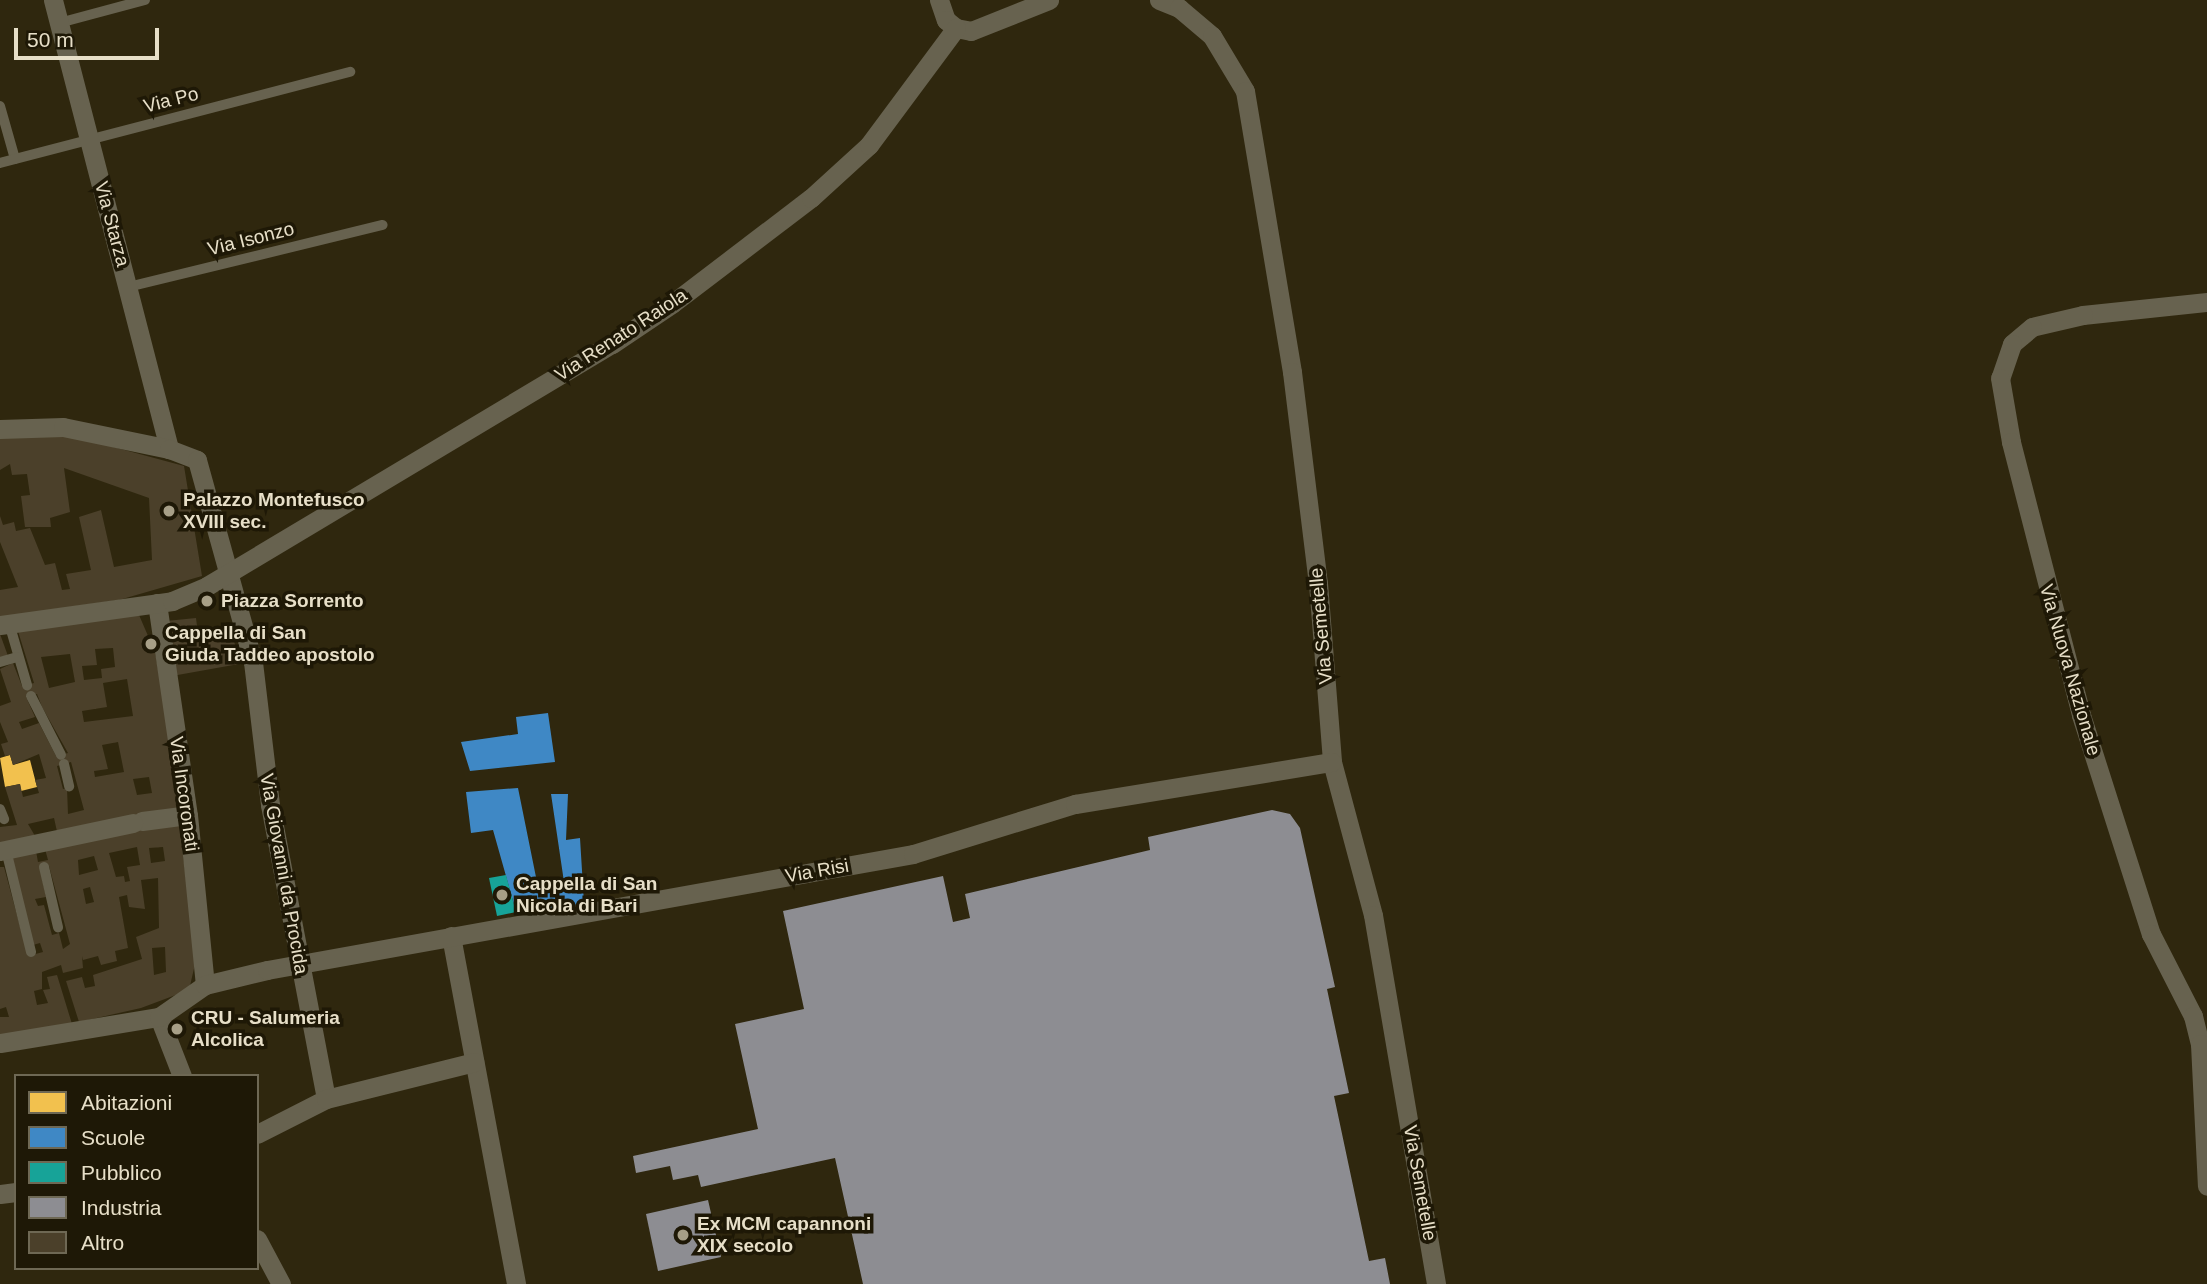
<!DOCTYPE html>
<html>
<head>
<meta charset="utf-8">
<style>
  body { margin:0 }
  #map { position:relative; width:2207px; height:1284px; overflow:hidden; background:#2f270e; font-family:Helvetica,sans-serif }
  div>[style] { position:absolute }
  .homes>* { inset:0; background:#f2c14e }
  .schools>* { inset:0; background:#3f88c5 }
  .public>* { inset:0; background:#17a398 }
  .industry>* { inset:0; background:#8d8d92 }
  .building>* { inset:0; background:#4b402a }
  .service>* { height:10px; margin:-5px; padding:0 5px; transform-origin:5px; border-radius:5px; background:#67624f }
  .minor>* { height:19px; margin:-9.5px; padding:0 9.5px; transform-origin:9.5px; border-radius:9.5px; background:#67624f }
  .dots>* { width:19px; height:19px; translate:-50% -50%; box-sizing:border-box; border:4px solid #1e1806; border-radius:50% }
  span { translate:-50% -50%; white-space:nowrap; text-align:center; line-height:1.15; -webkit-text-stroke:7px #1e1806; paint-order:stroke }
  .street-label { font-size:19px; color:#e7dfc8 }
  .poi-label { font-size:19px; color:#e7dfc8; font-weight:700 }
  .left { translate:0 -50%; text-align:left }
  .legend { position:absolute; left:14px; top:1074px; width:245px; height:196px; box-sizing:border-box; background:#1e1806; border:2px solid #6e6854; margin:0; padding:9px 12px; list-style:none; font-size:21px; color:#e7dfc8 }
  .legend li { display:flex; align-items:center; gap:14px; height:35px }
  .legend b { width:35px; border:2px solid #6e6854 }
  .scale { position:absolute; left:14px; top:28px; width:145px; height:32px; box-sizing:border-box; border:4px solid #e7dfc8; border-top:0; padding-left:9px; font-size:21px; line-height:24px; white-space:nowrap; color:#e7dfc8; -webkit-text-stroke:5px #1e1806; paint-order:stroke }
</style>
</head>
<body>
<div id="map">
  <div class="homes">
    <i style="clip-path:polygon(10px 755px,13px 765px,30px 760px,37px 787px,21px 791px,20px 784px,5px 787px,0 758px)"></i>
  </div>
  <div class="schools">
    <i style="clip-path:polygon(548px 713px,555px 762px,470px 771px,461px 742px,518px 734px,516px 717px)"></i>
    <i style="clip-path:polygon(518px 788px,538px 887px,564px 882px,551px 794px,568px 794px,566px 840px,580px 838px,584px 903px,517px 915px,493px 830px,471px 833px,466px 792px)"></i>
  </div>
  <div class="public">
    <i style="clip-path:polygon(506px 875px,516px 912px,497px 916px,489px 878px)"></i>
  </div>
  <div class="industry">
    <i style="clip-path:polygon(1272px 810px,1290px 814px,1300px 828px,1335px 987px,1327px 989px,1349px 1093px,1334px 1096px,1369px 1261px,1385px 1258px,1390px 1284px,863px 1284px,835px 1158px,701px 1187px,698px 1175px,673px 1180px,670px 1166px,636px 1173px,633px 1156px,758px 1129px,735px 1024px,804px 1009px,783px 911px,943px 876px,953px 922px,970px 918px,965px 894px,1150px 850px,1148px 837px)"></i>
    <i style="clip-path:polygon(708px 1200px,721px 1257px,658px 1271px,646px 1214px)"></i>
  </div>
  <div class="building">
    <i style="clip-path:polygon(0 435px,69px 435px,184px 466px,202px 576px,119px 600px,0 617px,0 590px,18px 587px,0 542px,0 516px,3px 525px,14px 522px,16px 531px,30px 528px,45px 565px,55px 563px,62px 590px,70px 589px,66px 574px,91px 570px,79px 517px,101px 510px,114px 567px,152px 560px,149px 498px,64px 468px,70px 512px,50px 518px,51px 527px,25px 527px,21px 496px,30px 495px,27px 474px,12px 475px,10px 464px,0 470px)"></i>
    <i style="clip-path:polygon(evenodd,139px 615px,155px 652px,165px 709px,196px 960px,189px 990px,141px 1008px,79px 1022px,66px 981px,82px 977px,85px 988px,95px 986px,93px 975px,142px 959px,136px 937px,159px 928px,158px 878px,141px 880px,145px 909px,129px 907px,127px 895px,119px 897px,128px 948px,115px 951px,117px 961px,101px 965px,98px 956px,83px 960px,82px 956px,83px 968px,63px 973px,61px 965px,42px 972px,42px 989px,34px 991px,37px 1005px,48px 1003px,43px 990px,50px 989px,47px 977px,57px 975px,72px 1024px,0 1036px,0 1017px,9px 1017px,6px 1007px,0 1009px,0 867px,4px 867px,28px 956px,43px 952px,40px 943px,33px 945px,12px 856px,36px 851px,38px 862px,48px 860px,45px 849px,58px 836px,54px 818px,28px 824px,38px 841px,0 844px,0 827px,17px 825px,5px 787px,20px 784px,23px 797px,39px 793px,35px 780px,46px 778px,39px 754px,13px 765px,10px 755px,5px 756px,1px 744px,8px 742px,0 722px,0 706px,11px 702px,0 669px,13px 663px,22px 686px,34px 683px,17px 628px,139px 615px,113px 648px,115px 667px,101px 669px,102px 678px,84px 680px,82px 666px,97px 665px,95px 649px,113px 648px,139px 615px,70px 654px,75px 682px,49px 688px,41px 657px,70px 654px,139px 615px,127px 679px,133px 716px,84px 722px,82px 711px,107px 707px,103px 683px,127px 679px,139px 615px,37px 694px,42px 707px,68px 753px,56px 756px,39px 723px,22px 729px,19px 722px,35px 717px,26px 697px,37px 694px,139px 615px,118px 742px,124px 772px,95px 777px,94px 771px,108px 769px,102px 745px,118px 742px,139px 615px,71px 762px,84px 810px,68px 814px,67px 788px,63px 789px,57px 766px,71px 762px,139px 615px,149px 777px,152px 793px,137px 795px,133px 779px,149px 777px,139px 615px,137px 847px,140px 865px,127px 867px,130px 881px,125px 882px,124px 876px,116px 877px,109px 853px,137px 847px,139px 615px,163px 847px,165px 861px,151px 863px,149px 848px,163px 847px,139px 615px,94px 856px,98px 870px,79px 875px,78px 860px,94px 856px,139px 615px,49px 866px,70px 944px,63px 949px,59px 933px,52px 935px,44px 905px,38px 906px,35px 899px,46px 897px,40px 868px,49px 866px,139px 615px,90px 887px,94px 902px,86px 904px,83px 889px,90px 887px,139px 615px,165px 947px,166px 972px,154px 975px,152px 948px,165px 947px)"></i>
    <i style="clip-path:polygon(196px 618px,197px 626px,189px 627px,190px 639px,231px 626px,239px 664px,172px 676px,166px 621px)"></i>
    <i style="clip-path:polygon(0 634px,8px 656px,0 657px)"></i>
  </div>
  <div class="service">
    <i style="left:59px;top:23px;width:89px;rotate:-15deg"></i>
    <i style="left:0;top:106px;width:55px;rotate:74.2deg"></i>
    <i style="left:0;top:163px;width:362px;rotate:-14.6deg"></i>
    <i style="left:128px;top:287px;width:262px;rotate:-13.7deg"></i>
    <i style="left:9px;top:623px;width:65px;rotate:73.8deg"></i>
    <i style="left:0;top:662px;width:18px;rotate:-16deg"></i>
    <i style="left:31px;top:696px;width:66px;rotate:63deg"></i>
    <i style="left:64px;top:764px;width:23px;rotate:77deg"></i>
    <i style="left:0;top:809px;width:11px;rotate:68deg"></i>
    <i style="left:6px;top:850px;width:105px;rotate:76.2deg"></i>
    <i style="left:44px;top:867px;width:62px;rotate:76.9deg"></i>
  </div>
  <div class="minor">
    <i style="left:53px;top:0;width:464px;rotate:75.5deg"></i>
    <i style="left:939px;top:0;width:21px;rotate:71deg"></i>
    <i style="left:946px;top:20px;width:13px;rotate:39deg"></i>
    <i style="left:956px;top:28px;width:15px;rotate:11deg"></i>
    <i style="left:971px;top:31px;width:84px;rotate:-21.7deg"></i>
    <i style="left:1159px;top:0;width:22px;rotate:22deg"></i>
    <i style="left:1179px;top:8px;width:43px;rotate:40.3deg"></i>
    <i style="left:1212px;top:36px;width:64px;rotate:59deg"></i>
    <i style="left:1245px;top:91px;width:285px;rotate:80.5deg"></i>
    <i style="left:1292px;top:372px;width:213px;rotate:83deg"></i>
    <i style="left:1318px;top:583px;width:180px;rotate:85.5deg"></i>
    <i style="left:1332px;top:762px;width:158px;rotate:75deg"></i>
    <i style="left:1373px;top:915px;width:374px;rotate:80.3deg"></i>
    <i style="left:2207px;top:302px;width:125px;rotate:174deg"></i>
    <i style="left:2083px;top:315px;width:52px;rotate:166.8deg"></i>
    <i style="left:2032px;top:327px;width:26px;rotate:140deg"></i>
    <i style="left:2012px;top:344px;width:36px;rotate:109deg"></i>
    <i style="left:2000px;top:378px;width:65px;rotate:80.2deg"></i>
    <i style="left:2011px;top:442px;width:282px;rotate:75.6deg"></i>
    <i style="left:2081px;top:715px;width:230px;rotate:72.3deg"></i>
    <i style="left:2151px;top:934px;width:92px;rotate:62.9deg"></i>
    <i style="left:2193px;top:1016px;width:29px;rotate:76deg"></i>
    <i style="left:2200px;top:1044px;width:142px;rotate:87.2deg"></i>
    <i style="left:0;top:429px;width:63px;rotate:-1.8deg"></i>
    <i style="left:63px;top:427px;width:108px;rotate:11.7deg"></i>
    <i style="left:169px;top:449px;width:30px;rotate:21deg"></i>
    <i style="left:197px;top:460px;width:210px;rotate:74.5deg"></i>
    <i style="left:253px;top:662px;width:144px;rotate:83.2deg"></i>
    <i style="left:270px;top:805px;width:299px;rotate:79.2deg"></i>
    <i style="left:326px;top:1099px;width:77px;rotate:153.1deg"></i>
    <i style="left:157px;top:603px;width:214px;rotate:81.7deg"></i>
    <i style="left:188px;top:815px;width:171px;rotate:84.3deg"></i>
    <i style="left:0;top:625px;width:174px;rotate:-7.9deg"></i>
    <i style="left:172px;top:601px;width:38px;rotate:-23deg"></i>
    <i style="left:207px;top:586px;width:472px;rotate:-30.9deg"></i>
    <i style="left:612px;top:344px;width:73px;rotate:-33.9deg"></i>
    <i style="left:673px;top:303px;width:173px;rotate:-37.3deg"></i>
    <i style="left:811px;top:198px;width:79px;rotate:-42.4deg"></i>
    <i style="left:869px;top:145px;width:146px;rotate:-53.4deg"></i>
    <i style="left:142px;top:821px;width:46px;rotate:-7.4deg"></i>
    <i style="left:0;top:851px;width:136px;rotate:-11.9deg"></i>
    <i style="left:451px;top:936px;width:354px;rotate:79.4deg"></i>
    <i style="left:159px;top:1017px;width:63px;rotate:68.7deg"></i>
    <i style="left:0;top:1043px;width:161px;rotate:-9.3deg"></i>
    <i style="left:159px;top:1017px;width:56px;rotate:-34.8deg"></i>
    <i style="left:205px;top:985px;width:64px;rotate:-13.6deg"></i>
    <i style="left:267px;top:970px;width:656px;rotate:-10.18deg"></i>
    <i style="left:913px;top:854px;width:170px;rotate:-17.2deg"></i>
    <i style="left:1075px;top:804px;width:260px;rotate:-9.3deg"></i>
    <i style="left:326px;top:1099px;width:153px;rotate:-14deg"></i>
    <i style="left:0;top:1194px;width:16px;rotate:-7deg"></i>
    <i style="left:257px;top:1239px;width:51px;rotate:61.9deg"></i>
  </div>
  <div class="dots">
    <i style="left:169px;top:511px;background:#a79f87"></i>
    <i style="left:207px;top:601px;background:#a79f87"></i>
    <i style="left:151px;top:644px;background:#a79f87"></i>
    <i style="left:502px;top:895px;background:#a79f87"></i>
    <i style="left:177px;top:1029px;background:#a79f87"></i>
    <i style="left:683px;top:1235px;background:#a79f87"></i>
  </div>
  <div class="street-label">
    <span style="left:171px;top:100px;rotate:-14deg">Via Po</span>
    <span style="left:112px;top:224px;rotate:75deg">Via Starza</span>
    <span style="left:251px;top:239px;rotate:-14deg">Via Isonzo</span>
    <span style="left:621px;top:335px;rotate:-33deg">Via Renato Raiola</span>
    <span style="left:1321px;top:626px;rotate:-95deg">Via Semetelle</span>
    <span style="left:2070px;top:670px;rotate:74deg">Via Nuova Nazionale</span>
    <span style="left:184px;top:794px;rotate:82deg">Via Incoronati</span>
    <span style="left:817px;top:871px;rotate:-10deg">Via Risi</span>
    <span style="left:284px;top:874px;rotate:80deg">Via Giovanni da Procida</span>
    <span style="left:1420px;top:1183px;rotate:80deg">Via Semetelle</span>
  </div>
  <div class="poi-label">
    <span class="left" style="left:183px;top:511px">Palazzo Montefusco<br>XVIII sec.</span>
    <span class="left" style="left:221px;top:601px">Piazza Sorrento</span>
    <span class="left" style="left:165px;top:644px">Cappella di San<br>Giuda Taddeo apostolo</span>
    <span class="left" style="left:516px;top:895px">Cappella di San<br>Nicola di Bari</span>
    <span class="left" style="left:191px;top:1029px">CRU - Salumeria<br>Alcolica</span>
    <span class="left" style="left:697px;top:1235px">Ex MCM capannoni<br>XIX secolo</span>
  </div>
  <ul class="legend">
  <li><b style="height:19px;background:#f2c14e"></b>Abitazioni</li>
  <li><b style="height:19px;background:#3f88c5"></b>Scuole</li>
  <li><b style="height:19px;background:#17a398"></b>Pubblico</li>
  <li><b style="height:19px;background:#8d8d92"></b>Industria</li>
  <li><b style="height:19px;background:#4b402a"></b>Altro</li>
  </ul>
  <div class="scale">50 m</div>
</div>
</body>
</html>
